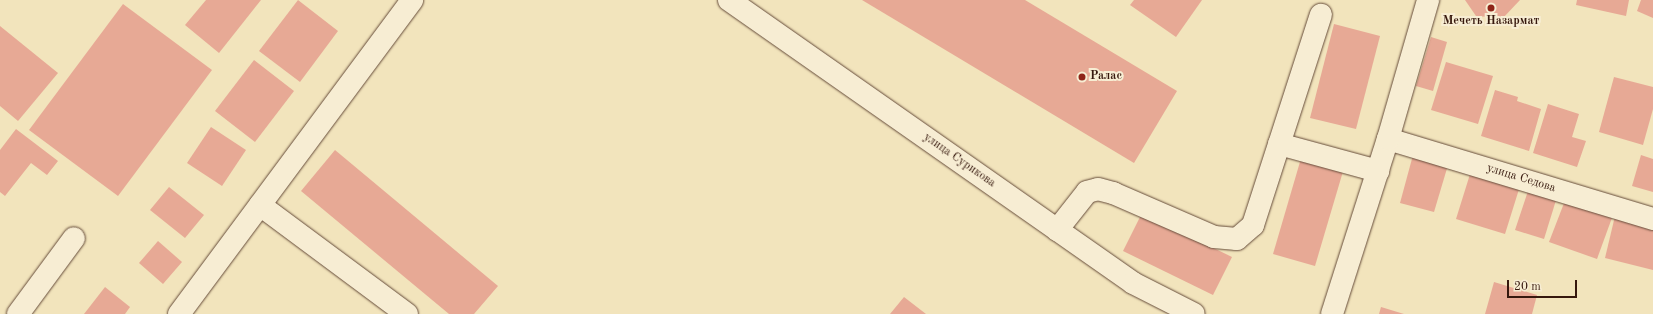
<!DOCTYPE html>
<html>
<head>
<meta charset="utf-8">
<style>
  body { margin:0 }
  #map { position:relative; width:1653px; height:314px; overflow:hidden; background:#f2e4bc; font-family:"Old Standard TT",serif }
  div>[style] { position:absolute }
  .building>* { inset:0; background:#e7a995 }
  .roads { filter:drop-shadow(0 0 1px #654b39) drop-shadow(0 0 1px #654b39) }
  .minor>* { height:22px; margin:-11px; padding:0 11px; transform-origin:11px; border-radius:11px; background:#f7edd3 }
  .dots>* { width:11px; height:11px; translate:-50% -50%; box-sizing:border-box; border:2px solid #f7edd3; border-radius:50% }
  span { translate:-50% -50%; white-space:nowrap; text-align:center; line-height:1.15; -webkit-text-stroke:4px #f7edd3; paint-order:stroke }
  .poi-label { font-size:12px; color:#36180d; font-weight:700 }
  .left { translate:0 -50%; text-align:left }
  .street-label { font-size:12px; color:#36180d }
  .scale { position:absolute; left:1507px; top:280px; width:70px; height:18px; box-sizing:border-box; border:2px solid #36180d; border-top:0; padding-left:5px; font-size:12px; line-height:14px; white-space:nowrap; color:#36180d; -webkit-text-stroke:3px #f7edd3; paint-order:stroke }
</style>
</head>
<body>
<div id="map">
  <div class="building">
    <i style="clip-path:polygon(206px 0,261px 0,219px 53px,185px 25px)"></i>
    <i style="clip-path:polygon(298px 0,338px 31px,300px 82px,259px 51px)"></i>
    <i style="clip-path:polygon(862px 0,1025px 0,1177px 91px,1134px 163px)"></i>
    <i style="clip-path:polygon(1134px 0,1202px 0,1176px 37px,1130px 5px)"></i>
    <i style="clip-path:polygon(1465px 0,1520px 0,1503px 18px,1476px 16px)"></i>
    <i style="clip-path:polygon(1577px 0,1629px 0,1626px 16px,1576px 5px)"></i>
    <i style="clip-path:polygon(1641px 0,1653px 0,1653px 18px,1637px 11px)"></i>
    <i style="clip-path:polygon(123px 4px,212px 70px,118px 196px,29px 130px)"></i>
    <i style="clip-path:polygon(1334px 24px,1380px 36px,1356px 129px,1310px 118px)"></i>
    <i style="clip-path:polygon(0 26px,58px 73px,18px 121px,0 106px)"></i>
    <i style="clip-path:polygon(1431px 37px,1447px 42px,1433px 91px,1416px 86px)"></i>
    <i style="clip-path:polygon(254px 60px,294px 91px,255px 142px,215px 111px)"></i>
    <i style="clip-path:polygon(1446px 62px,1493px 76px,1478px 124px,1431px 110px)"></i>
    <i style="clip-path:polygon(1614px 77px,1653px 87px,1653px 109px,1643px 145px,1599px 132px)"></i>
    <i style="clip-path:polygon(1495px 90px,1518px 97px,1517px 101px,1541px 109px,1529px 151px,1481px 136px)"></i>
    <i style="clip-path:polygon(1548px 104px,1579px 114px,1572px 137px,1586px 141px,1577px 167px,1533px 153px)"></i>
    <i style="clip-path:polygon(211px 127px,246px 150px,222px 186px,187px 163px)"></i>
    <i style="clip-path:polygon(16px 129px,58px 161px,47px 175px,31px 163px,5px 196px,0 192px,0 150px)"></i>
    <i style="clip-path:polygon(335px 150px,498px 286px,474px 314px,449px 314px,301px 191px)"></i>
    <i style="clip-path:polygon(1302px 155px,1344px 168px,1315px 266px,1273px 254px)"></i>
    <i style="clip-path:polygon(1413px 155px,1448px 165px,1434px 212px,1400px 203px)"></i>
    <i style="clip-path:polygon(1641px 155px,1653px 159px,1653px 192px,1632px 186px)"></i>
    <i style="clip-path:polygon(1471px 171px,1520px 186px,1505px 234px,1456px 219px)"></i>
    <i style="clip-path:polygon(169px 187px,204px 215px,185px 238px,150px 210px)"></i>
    <i style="clip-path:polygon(1529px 188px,1557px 197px,1544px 239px,1515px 230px)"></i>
    <i style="clip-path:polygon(1566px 198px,1613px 215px,1597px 259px,1549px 242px)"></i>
    <i style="clip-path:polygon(1142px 213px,1232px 257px,1213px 295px,1123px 251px)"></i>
    <i style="clip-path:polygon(1615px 216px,1653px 226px,1653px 270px,1605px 258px)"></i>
    <i style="clip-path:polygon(158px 241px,182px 262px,163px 284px,139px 263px)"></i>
    <i style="clip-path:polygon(1494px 282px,1537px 295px,1532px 314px,1485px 314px)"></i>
    <i style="clip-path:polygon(105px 287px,130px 307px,125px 314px,84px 314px)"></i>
    <i style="clip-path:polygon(904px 297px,926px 314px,890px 314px)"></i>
    <i style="clip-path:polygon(1381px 307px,1404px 314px,1379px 314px)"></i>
  </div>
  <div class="roads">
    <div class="minor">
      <i style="left:729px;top:0;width:493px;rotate:35deg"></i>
      <i style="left:1133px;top:283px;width:68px;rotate:26.9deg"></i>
      <i style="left:1388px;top:139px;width:277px;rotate:16.8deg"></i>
      <i style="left:1279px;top:144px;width:103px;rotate:15.3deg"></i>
      <i style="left:260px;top:205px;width:183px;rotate:36.6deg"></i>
      <i style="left:1057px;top:230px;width:48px;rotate:-51.7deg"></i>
      <i style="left:1087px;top:192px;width:11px;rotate:-15deg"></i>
      <i style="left:1098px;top:189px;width:16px;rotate:15deg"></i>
      <i style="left:1113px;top:193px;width:110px;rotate:23.5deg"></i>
      <i style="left:1214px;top:237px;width:23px;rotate:5deg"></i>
      <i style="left:1237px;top:239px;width:21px;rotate:-41deg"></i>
      <i style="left:1253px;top:225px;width:221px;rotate:-72.1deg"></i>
      <i style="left:18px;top:314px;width:94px;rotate:-53.6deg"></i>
      <i style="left:179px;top:314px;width:391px;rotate:-53.4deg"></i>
      <i style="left:1332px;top:314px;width:184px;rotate:-72.3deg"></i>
      <i style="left:1388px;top:139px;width:145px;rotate:-73.9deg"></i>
    </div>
  </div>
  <div class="dots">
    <i style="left:1491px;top:8px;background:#8f2418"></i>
    <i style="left:1082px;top:77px;background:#8f2418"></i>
  </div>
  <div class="poi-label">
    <span style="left:1491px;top:22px">Мечеть Назармат</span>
    <span class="left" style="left:1090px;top:77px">Ралас</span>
  </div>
  <div class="street-label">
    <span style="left:959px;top:161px;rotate:35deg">улица Сурикова</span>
    <span style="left:1521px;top:179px;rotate:17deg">улица Седова</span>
  </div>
  <div class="scale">20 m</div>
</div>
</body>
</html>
